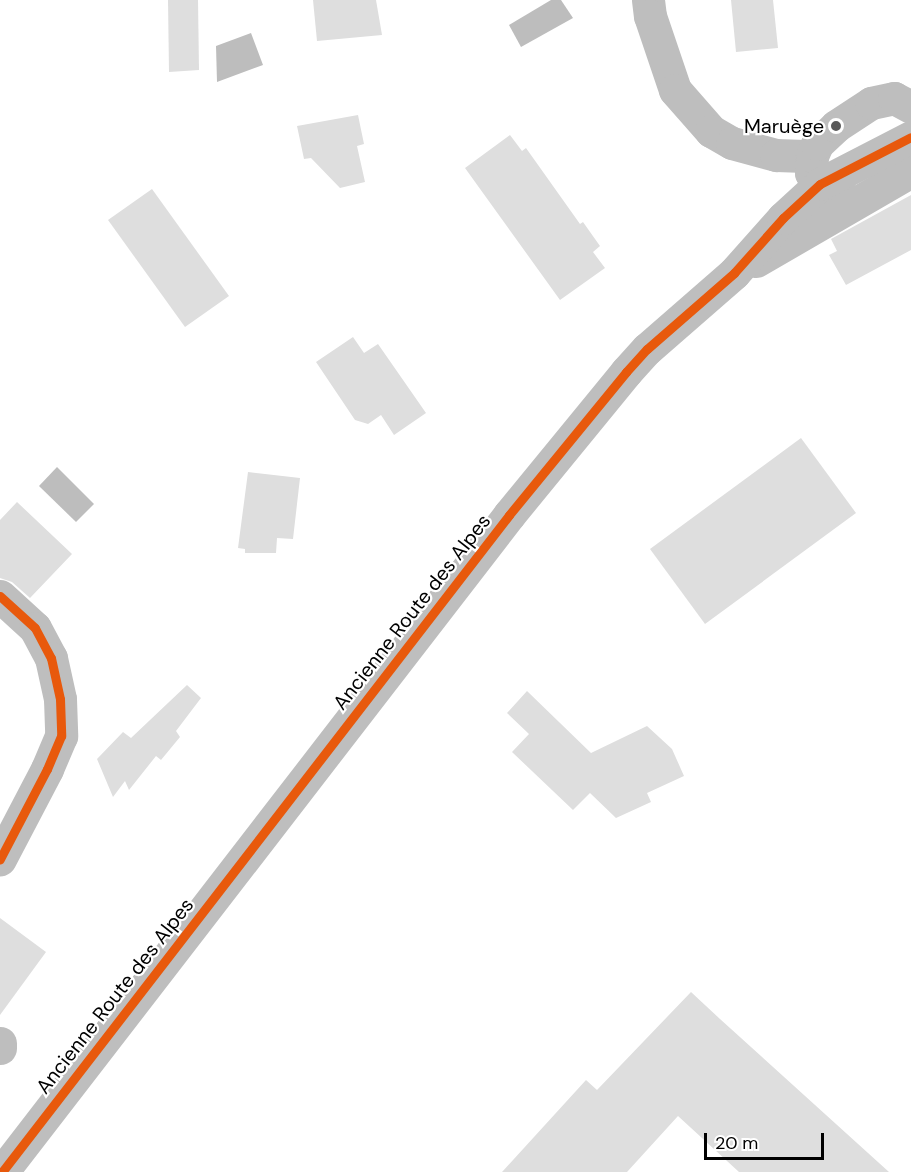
<!DOCTYPE html>
<html>
<head>
<meta charset="utf-8">
<style>
  body { margin:0 }
  #map { position:relative; width:911px; height:1172px; overflow:hidden; background:#fff; font-family:"DM Sans",sans-serif }
  div>[style] { position:absolute }
  .water>* { inset:0; background:#bdbdbd }
  .building>* { inset:0; background:#dedede }
  .minor>* { height:33px; margin:-16.5px; padding:0 16.5px; transform-origin:16.5px; border-radius:16.5px; background:#bebebe }
  .major>* { height:33px; margin:-16.5px; padding:0 16.5px; transform-origin:16.5px; border-radius:16.5px; background:#bebebe }
  .cycleway>* { height:9px; margin:-4.5px; padding:0 4.5px; transform-origin:4.5px; border-radius:4.5px; background:#e8590c }
  .dots>* { width:16px; height:16px; translate:-50% -50%; box-sizing:border-box; border:3px solid #fff; border-radius:50% }
  span { translate:-50% -50%; white-space:nowrap; text-align:center; line-height:1.15; -webkit-text-stroke:4.5px #fff; paint-order:stroke }
  .poi-label { font-size:20px; color:#000 }
  .right { translate:-100% -50%; text-align:right }
  .street-label { font-size:20px; color:#000 }
  .scale { position:absolute; left:704px; top:1133px; width:120px; height:27px; box-sizing:border-box; border:3px solid #000; border-top:0; padding-left:8px; font-size:18px; line-height:21px; white-space:nowrap; color:#000; -webkit-text-stroke:4px #fff; paint-order:stroke }
</style>
</head>
<body>
<div id="map">
  <div class="water">
    <i style="clip-path:polygon(551px 0,561px 0,573px 18px,521px 47px,509px 25px)"></i>
    <i style="clip-path:polygon(251px 33px,263px 65px,217px 82px,216px 46px)"></i>
    <i style="clip-path:polygon(57px 467px,94px 504px,76px 522px,39px 486px)"></i>
  </div>
  <div class="building">
    <i style="clip-path:polygon(168px 0,198px 0,199px 70px,169px 72px)"></i>
    <i style="clip-path:polygon(313px 0,376px 0,382px 35px,317px 41px)"></i>
    <i style="clip-path:polygon(731px 0,773px 0,778px 48px,736px 52px)"></i>
    <i style="clip-path:polygon(358px 115px,364px 144px,357px 146px,365px 182px,340px 188px,311px 158px,304px 159px,297px 126px)"></i>
    <i style="clip-path:polygon(510px 135px,522px 151px,526px 148px,580px 224px,583px 222px,600px 246px,593px 252px,605px 268px,560px 300px,465px 168px)"></i>
    <i style="clip-path:polygon(152px 189px,229px 296px,185px 327px,108px 220px)"></i>
    <i style="clip-path:polygon(911px 195px,911px 250px,846px 285px,829px 255px,837px 251px,831px 239px)"></i>
    <i style="clip-path:polygon(353px 337px,364px 353px,378px 344px,426px 413px,394px 435px,381px 415px,368px 424px,355px 420px,316px 362px)"></i>
    <i style="clip-path:polygon(801px 438px,856px 513px,705px 624px,650px 549px)"></i>
    <i style="clip-path:polygon(248px 472px,300px 478px,293px 539px,277px 538px,276px 553px,245px 553px,245px 549px,238px 548px)"></i>
    <i style="clip-path:polygon(17px 502px,72px 554px,30px 598px,12px 582px,0 578px,0 520px)"></i>
    <i style="clip-path:polygon(187px 685px,201px 698px,176px 731px,180px 737px,161px 760px,156px 756px,129px 790px,125px 781px,113px 797px,97px 759px,123px 732px,131px 738px)"></i>
    <i style="clip-path:polygon(527px 691px,591px 753px,647px 726px,672px 749px,684px 776px,647px 793px,651px 802px,616px 818px,590px 793px,573px 810px,512px 752px,529px 734px,507px 713px)"></i>
    <i style="clip-path:polygon(0 918px,46px 952px,0 1015px)"></i>
    <i style="clip-path:polygon(691px 992px,720px 1019px,889px 1172px,739px 1172px,678px 1116px,627px 1172px,502px 1172px,586px 1080px,597px 1090px)"></i>
  </div>
  <div class="minor">
    <i style="left:648px;top:0;width:16px;rotate:83deg"></i>
    <i style="left:650px;top:16px;width:78px;rotate:71.3deg"></i>
    <i style="left:675px;top:90px;width:55px;rotate:48.7deg"></i>
    <i style="left:711px;top:131px;width:24px;rotate:30deg"></i>
    <i style="left:732px;top:143px;width:46px;rotate:15.3deg"></i>
    <i style="left:776px;top:155px;width:36px;rotate:2deg"></i>
    <i style="left:853px;top:203px;width:38px;rotate:-150deg"></i>
    <i style="left:820px;top:184px;width:14px;rotate:-129deg"></i>
    <i style="left:811px;top:173px;width:17px;rotate:-87deg"></i>
    <i style="left:812px;top:156px;width:13px;rotate:-67deg"></i>
    <i style="left:817px;top:144px;width:26px;rotate:-43deg"></i>
    <i style="left:836px;top:126px;width:42px;rotate:-33.3deg"></i>
    <i style="left:871px;top:103px;width:24px;rotate:-12deg"></i>
    <i style="left:894px;top:98px;width:19px;rotate:28deg"></i>
    <i style="left:0;top:596px;width:47px;rotate:42.4deg"></i>
    <i style="left:35px;top:628px;width:34px;rotate:62deg"></i>
    <i style="left:51px;top:658px;width:42px;rotate:77.6deg"></i>
    <i style="left:60px;top:699px;width:37px;rotate:88deg"></i>
    <i style="left:61px;top:736px;width:36px;rotate:113deg"></i>
    <i style="left:47px;top:769px;width:102px;rotate:117.6deg"></i>
    <i style="left:0;top:1043px;width:5px;rotate:90deg"></i>
  </div>
  <div class="major">
    <i style="left:756px;top:261px;width:179px;rotate:-30.1deg"></i>
    <i style="left:2px;top:1172px;width:830px;rotate:-52.34deg"></i>
    <i style="left:509px;top:515px;width:185px;rotate:-50.7deg"></i>
    <i style="left:626px;top:372px;width:31px;rotate:-48deg"></i>
    <i style="left:647px;top:349px;width:116px;rotate:-41.1deg"></i>
    <i style="left:734px;top:273px;width:74px;rotate:-48.3deg"></i>
    <i style="left:783px;top:218px;width:50px;rotate:-42.6deg"></i>
    <i style="left:820px;top:184px;width:102px;rotate:-27.3deg"></i>
  </div>
  <div class="cycleway">
    <i style="left:0;top:596px;width:47px;rotate:42.4deg"></i>
    <i style="left:35px;top:628px;width:34px;rotate:62deg"></i>
    <i style="left:51px;top:658px;width:42px;rotate:77.6deg"></i>
    <i style="left:60px;top:699px;width:37px;rotate:88deg"></i>
    <i style="left:61px;top:736px;width:36px;rotate:113deg"></i>
    <i style="left:47px;top:769px;width:102px;rotate:117.6deg"></i>
    <i style="left:2px;top:1172px;width:830px;rotate:-52.34deg"></i>
    <i style="left:509px;top:515px;width:185px;rotate:-50.7deg"></i>
    <i style="left:626px;top:372px;width:31px;rotate:-48deg"></i>
    <i style="left:647px;top:349px;width:116px;rotate:-41.1deg"></i>
    <i style="left:734px;top:273px;width:74px;rotate:-48.3deg"></i>
    <i style="left:783px;top:218px;width:50px;rotate:-42.6deg"></i>
    <i style="left:820px;top:184px;width:102px;rotate:-27.3deg"></i>
  </div>
  <div class="dots">
    <i style="left:836px;top:126px;background:#595959"></i>
  </div>
  <div class="poi-label">
    <span class="right" style="left:824px;top:126px">Maruège</span>
  </div>
  <div class="street-label">
    <span style="left:412px;top:612px;rotate:-52deg">Ancienne Route des Alpes</span>
    <span style="left:115px;top:996px;rotate:-52deg">Ancienne Route des Alpes</span>
  </div>
  <div class="scale">20 m</div>
</div>
</body>
</html>
